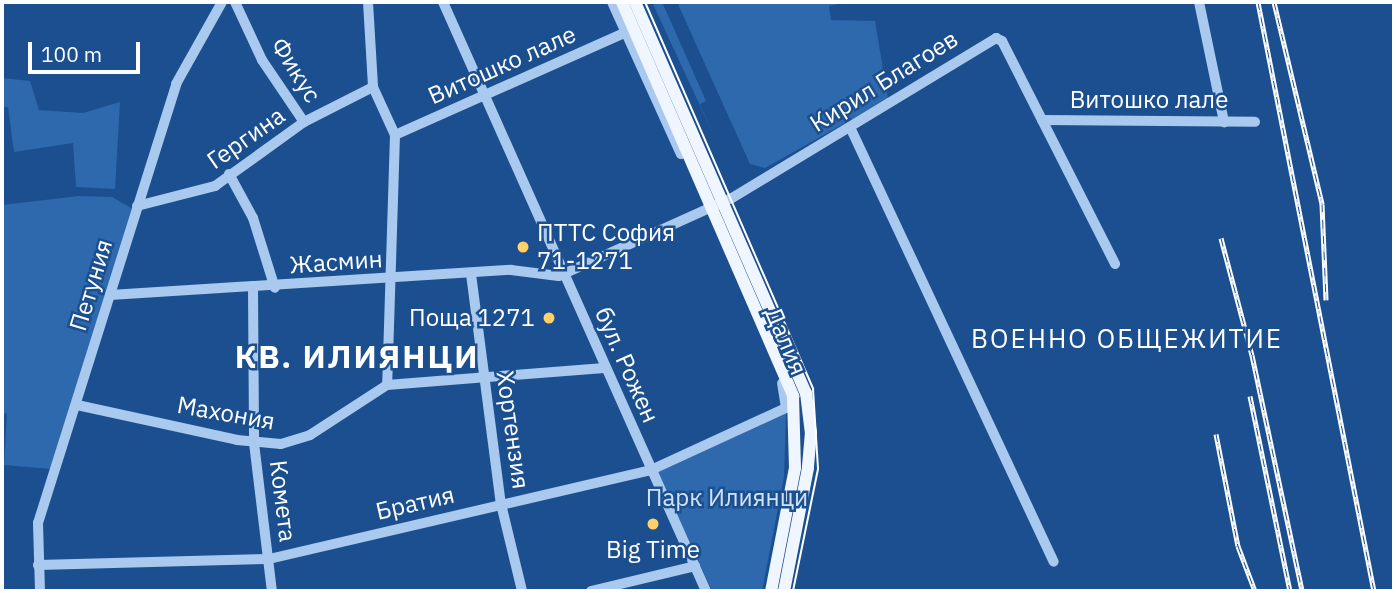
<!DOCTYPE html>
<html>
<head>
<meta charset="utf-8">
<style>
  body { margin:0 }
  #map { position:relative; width:1396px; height:593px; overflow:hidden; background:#1b4f8f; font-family:"IBM Plex Sans",sans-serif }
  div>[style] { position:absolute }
  .green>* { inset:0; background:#2e69ad }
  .minor>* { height:10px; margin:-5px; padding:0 5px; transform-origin:5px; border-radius:5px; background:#a9c9ee }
  .major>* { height:12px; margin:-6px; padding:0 6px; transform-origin:6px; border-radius:6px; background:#f0f6ff }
  .tram>* { height:2px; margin:-1px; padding:0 1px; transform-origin:1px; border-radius:1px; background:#fff }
  .rail>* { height:5px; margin-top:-2.5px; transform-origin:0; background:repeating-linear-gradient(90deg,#1b4f8f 0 8px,#fff 0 16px); box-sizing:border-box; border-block:2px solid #fff }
  .dots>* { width:19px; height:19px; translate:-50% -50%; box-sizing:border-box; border:4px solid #1b4f8f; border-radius:50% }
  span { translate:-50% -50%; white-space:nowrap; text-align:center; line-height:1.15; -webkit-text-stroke:5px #1b4f8f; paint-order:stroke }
  .street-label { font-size:24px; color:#fff }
  .poi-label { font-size:24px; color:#fff }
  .left { translate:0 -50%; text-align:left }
  .right { translate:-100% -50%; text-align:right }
  .park-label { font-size:24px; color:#cfe3fa }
  .neighbourhood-label { font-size:26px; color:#fff; letter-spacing:2px }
  .district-label { font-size:32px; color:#fff; font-weight:700; letter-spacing:2px }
  .frame { position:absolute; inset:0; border:4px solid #fff; pointer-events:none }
  .scale { position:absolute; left:28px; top:42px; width:112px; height:32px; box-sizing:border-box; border:4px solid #fff; border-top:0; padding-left:9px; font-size:21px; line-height:24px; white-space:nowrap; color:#fff; -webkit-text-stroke:5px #1b4f8f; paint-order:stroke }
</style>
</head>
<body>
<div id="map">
  <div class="green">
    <i style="clip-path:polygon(652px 2px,662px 2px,706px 101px,700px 104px,715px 138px)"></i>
    <i style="clip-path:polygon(677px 2px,849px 2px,829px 6px,831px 20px,875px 21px,888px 99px,765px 168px,750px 164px)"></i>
    <i style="clip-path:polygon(2px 78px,30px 81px,39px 110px,83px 113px,120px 102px,115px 189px,76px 187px,73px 143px,14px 152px,8px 107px,2px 107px)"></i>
    <i style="clip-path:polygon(79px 196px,112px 197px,133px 209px,51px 469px,4px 465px,7px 414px,2px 412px,2px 205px)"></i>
    <i style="clip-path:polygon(786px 413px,784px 477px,762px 591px,712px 591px,658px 472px)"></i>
  </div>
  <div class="minor">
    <i style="left:235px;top:2px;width:64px;rotate:65deg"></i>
    <i style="left:262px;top:60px;width:75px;rotate:55.9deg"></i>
    <i style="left:368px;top:2px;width:85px;rotate:86.6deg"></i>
    <i style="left:373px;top:87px;width:53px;rotate:65.4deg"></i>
    <i style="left:395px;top:135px;width:250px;rotate:91.8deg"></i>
    <i style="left:443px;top:2px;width:645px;rotate:65.94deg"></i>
    <i style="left:612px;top:2px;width:167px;rotate:65.6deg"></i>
    <i style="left:1199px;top:2px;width:123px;rotate:78.2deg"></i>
    <i style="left:1042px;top:120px;width:213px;rotate:0.5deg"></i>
    <i style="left:850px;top:127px;width:480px;rotate:64.9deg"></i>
    <i style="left:395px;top:135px;width:253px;rotate:-24deg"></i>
    <i style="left:229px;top:174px;width:50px;rotate:61.4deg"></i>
    <i style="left:253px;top:218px;width:73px;rotate:72.6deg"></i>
    <i style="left:137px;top:206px;width:81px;rotate:-14.4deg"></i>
    <i style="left:215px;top:186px;width:110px;rotate:-35.7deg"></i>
    <i style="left:304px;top:122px;width:77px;rotate:-26.9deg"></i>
    <i style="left:471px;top:274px;width:232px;rotate:82.6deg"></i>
    <i style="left:501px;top:504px;width:89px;rotate:76.4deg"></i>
    <i style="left:253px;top:289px;width:154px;rotate:89.6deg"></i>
    <i style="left:254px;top:443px;width:149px;rotate:83.1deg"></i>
    <i style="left:110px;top:295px;width:402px;rotate:-3.6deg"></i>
    <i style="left:511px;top:270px;width:48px;rotate:7.1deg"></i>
    <i style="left:559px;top:276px;width:190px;rotate:-24.3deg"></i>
    <i style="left:732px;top:198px;width:309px;rotate:-31.2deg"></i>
    <i style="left:996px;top:38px;width:7px;rotate:27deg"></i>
    <i style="left:1002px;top:41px;width:250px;rotate:63.1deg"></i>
    <i style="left:77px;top:405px;width:164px;rotate:12.3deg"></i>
    <i style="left:237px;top:440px;width:44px;rotate:5.2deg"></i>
    <i style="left:281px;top:444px;width:30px;rotate:-17deg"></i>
    <i style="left:310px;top:435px;width:92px;rotate:-33deg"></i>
    <i style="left:387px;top:385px;width:218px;rotate:-4.5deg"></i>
    <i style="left:38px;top:565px;width:231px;rotate:-1.5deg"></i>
    <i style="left:269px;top:559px;width:392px;rotate:-13.1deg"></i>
    <i style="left:651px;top:470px;width:149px;rotate:-24.7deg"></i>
    <i style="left:786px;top:408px;width:25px;rotate:-99deg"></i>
    <i style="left:40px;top:591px;width:68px;rotate:-91.7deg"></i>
    <i style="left:38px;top:523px;width:460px;rotate:-72.5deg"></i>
    <i style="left:176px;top:84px;width:94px;rotate:-60.7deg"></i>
    <i style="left:591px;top:591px;width:107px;rotate:-13.5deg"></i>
  </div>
  <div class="major">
    <i style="left:622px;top:2px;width:430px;rotate:66.5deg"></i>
    <i style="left:793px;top:396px;width:72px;rotate:88.4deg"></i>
    <i style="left:795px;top:468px;width:125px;rotate:101deg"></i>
    <i style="left:635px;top:2px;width:427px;rotate:66.4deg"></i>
    <i style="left:806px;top:393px;width:39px;rotate:83deg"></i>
    <i style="left:811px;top:432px;width:36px;rotate:95deg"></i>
    <i style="left:808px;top:468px;width:125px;rotate:101deg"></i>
  </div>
  <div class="tram">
    <i style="left:645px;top:2px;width:422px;rotate:66.5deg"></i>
    <i style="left:813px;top:389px;width:80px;rotate:86.4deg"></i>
    <i style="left:818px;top:469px;width:125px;rotate:101.6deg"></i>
  </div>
  <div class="rail">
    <i style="left:1258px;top:2px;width:600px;rotate:78.86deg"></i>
    <i style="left:1274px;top:2px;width:208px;rotate:76.6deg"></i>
    <i style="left:1322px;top:204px;width:96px;rotate:87.6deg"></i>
    <i style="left:1221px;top:238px;width:121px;rotate:75.2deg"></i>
    <i style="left:1252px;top:355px;width:241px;rotate:78deg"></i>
    <i style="left:1250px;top:396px;width:199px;rotate:78.4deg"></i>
    <i style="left:1216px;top:434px;width:114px;rotate:78.9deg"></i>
    <i style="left:1238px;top:546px;width:48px;rotate:69.3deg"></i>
  </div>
  <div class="dots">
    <i style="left:523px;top:247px;background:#ffd166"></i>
    <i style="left:549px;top:318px;background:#ffd166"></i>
    <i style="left:653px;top:524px;background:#ffd166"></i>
  </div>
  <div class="street-label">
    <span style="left:502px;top:65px;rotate:-24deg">Витошко лале</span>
    <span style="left:296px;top:70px;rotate:58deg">Фикус</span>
    <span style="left:884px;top:81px;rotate:-32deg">Кирил Благоев</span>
    <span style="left:1149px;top:100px">Витошко лале</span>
    <span style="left:246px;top:138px;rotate:-35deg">Гергина</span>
    <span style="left:336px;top:262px;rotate:-4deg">Жасмин</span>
    <span style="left:91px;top:285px;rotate:-73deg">Петуния</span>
    <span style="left:786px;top:341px;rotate:67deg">Далия</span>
    <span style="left:627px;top:365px;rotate:66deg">бул. Рожен</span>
    <span style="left:226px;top:413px;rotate:10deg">Махония</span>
    <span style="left:513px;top:430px;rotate:82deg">Хортензия</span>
    <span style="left:283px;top:501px;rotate:83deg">Комета</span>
    <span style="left:415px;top:503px;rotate:-13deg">Братия</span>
  </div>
  <div class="poi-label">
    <span class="left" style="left:537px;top:247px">ПТТС София<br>71-1271</span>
    <span class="right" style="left:535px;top:318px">Поща 1271</span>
    <span style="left:653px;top:550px">Big Time</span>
  </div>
  <div class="park-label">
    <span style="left:727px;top:498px">Парк Илиянци</span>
  </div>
  <div class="neighbourhood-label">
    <span style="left:1127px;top:339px">ВОЕННО ОБЩЕЖИТИЕ</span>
  </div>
  <div class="district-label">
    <span style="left:357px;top:356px">КВ. ИЛИЯНЦИ</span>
  </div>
  <div class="frame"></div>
  <div class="scale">100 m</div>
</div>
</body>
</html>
